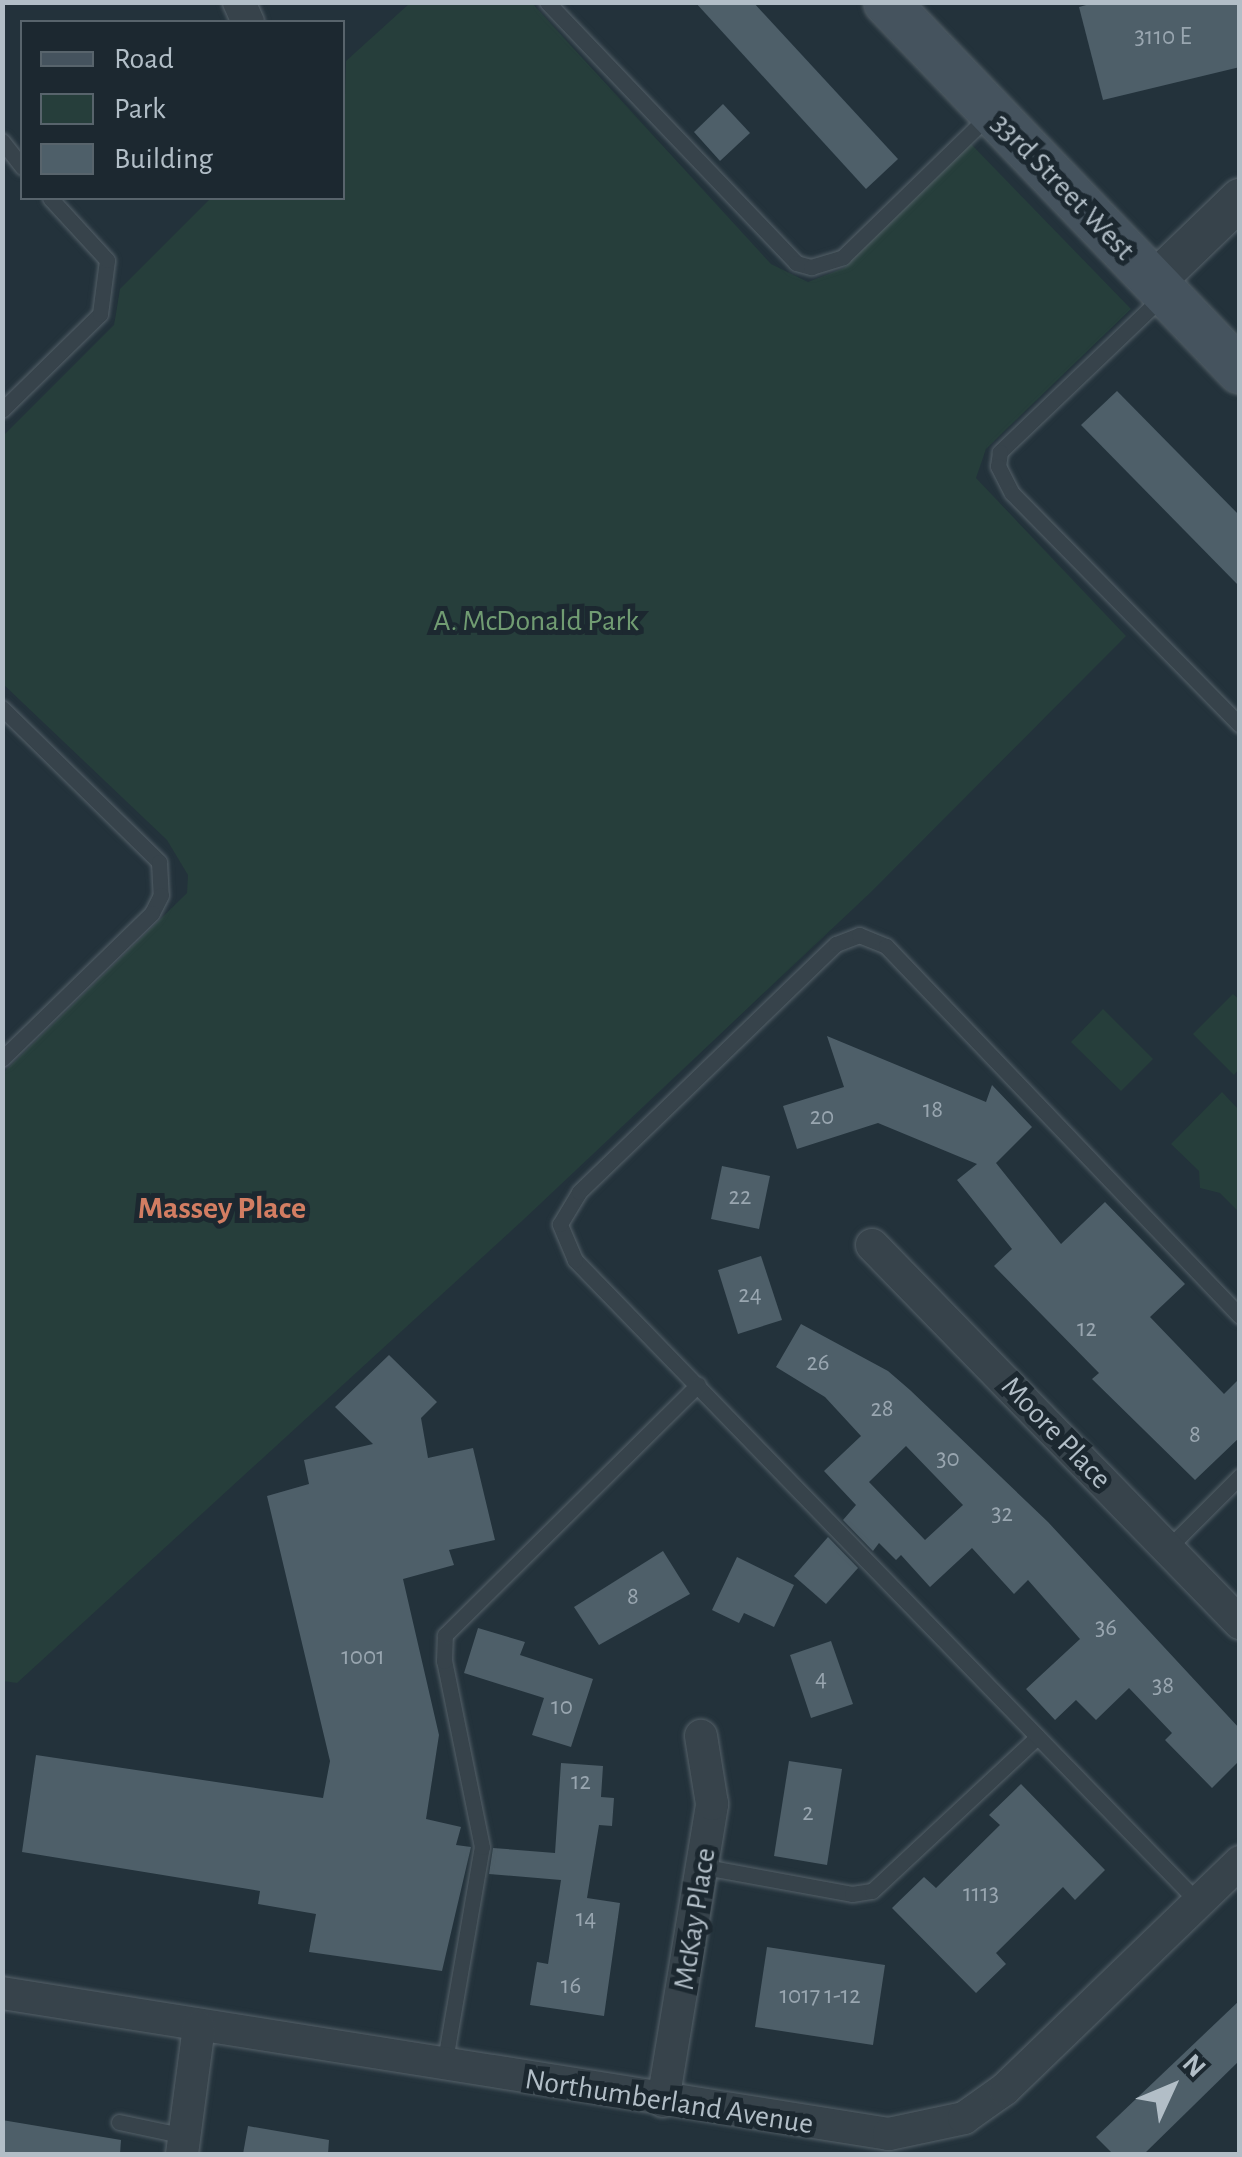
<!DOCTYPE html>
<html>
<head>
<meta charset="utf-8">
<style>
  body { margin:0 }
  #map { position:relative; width:1242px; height:2157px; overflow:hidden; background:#23323b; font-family:"Alegreya Sans",sans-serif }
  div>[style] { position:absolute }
  .green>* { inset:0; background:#263e3b }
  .building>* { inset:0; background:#4e5f69 }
  .roads { filter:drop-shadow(0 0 2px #556169) drop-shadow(0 0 2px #556169) }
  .service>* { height:15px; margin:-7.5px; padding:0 7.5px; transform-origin:7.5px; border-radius:7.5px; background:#37434b }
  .minor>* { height:32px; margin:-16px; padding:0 16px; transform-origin:16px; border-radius:16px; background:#37434b }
  .tertiary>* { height:40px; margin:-20px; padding:0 20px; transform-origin:20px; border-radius:20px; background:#37434b }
  .secondary>* { height:45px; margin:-22.5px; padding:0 22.5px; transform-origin:22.5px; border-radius:22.5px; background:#45535e }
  span { translate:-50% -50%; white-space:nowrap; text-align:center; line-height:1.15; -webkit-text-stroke:10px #1c2830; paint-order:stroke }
  .number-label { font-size:25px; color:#99a6b0 }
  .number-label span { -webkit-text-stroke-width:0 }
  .street-label { font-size:30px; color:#b2bec7 }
  .park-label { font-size:30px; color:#719c72 }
  .neighbourhood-label { font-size:32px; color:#d27d62; font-weight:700 }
  .frame { position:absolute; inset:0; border:5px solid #b2bec7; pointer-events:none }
  .legend { position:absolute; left:20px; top:20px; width:325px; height:180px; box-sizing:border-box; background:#1c2830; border:2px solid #58646c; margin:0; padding:12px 18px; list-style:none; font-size:30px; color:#b2bec7 }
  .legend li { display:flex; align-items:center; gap:20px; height:50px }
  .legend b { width:50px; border:2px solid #58646c }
  .north { position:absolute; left:1122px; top:2037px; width:100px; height:100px; -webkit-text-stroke:8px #1c2830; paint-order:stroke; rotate:46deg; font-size:28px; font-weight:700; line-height:40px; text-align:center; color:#b2bec7 }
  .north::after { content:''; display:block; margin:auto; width:35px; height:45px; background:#b2bec7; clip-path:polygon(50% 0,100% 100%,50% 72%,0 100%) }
</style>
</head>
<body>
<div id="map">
  <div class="green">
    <i style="clip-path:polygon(410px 3px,532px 3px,771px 264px,808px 282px,844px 268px,970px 143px,1131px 309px,986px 449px,976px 478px,1126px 636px,871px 892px,522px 1221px,17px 1683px,3px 1681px,3px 1073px,187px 893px,188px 875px,167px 840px,3px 684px,3px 436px,114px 325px,120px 289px,211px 198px,342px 198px,346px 61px)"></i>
    <i style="clip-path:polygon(1233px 994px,1240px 1000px,1239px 1069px,1234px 1075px,1193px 1034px)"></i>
    <i style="clip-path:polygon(1103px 1009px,1153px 1059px,1121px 1091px,1071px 1042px)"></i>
    <i style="clip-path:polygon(1222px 1092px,1239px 1110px,1239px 1212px,1220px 1193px,1200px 1188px,1199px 1171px,1171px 1144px)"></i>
  </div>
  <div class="building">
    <i style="clip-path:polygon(695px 2px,753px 2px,898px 159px,866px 189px)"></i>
    <i style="clip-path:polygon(1097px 2px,1240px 2px,1240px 67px,1103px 100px,1079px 7px)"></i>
    <i style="clip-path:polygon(723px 104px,750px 133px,720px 161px,694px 132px)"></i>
    <i style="clip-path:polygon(1117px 391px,1240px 516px,1240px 587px,1081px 425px)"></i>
    <i style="clip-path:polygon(827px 1036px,986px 1102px,992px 1085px,1032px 1127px,996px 1163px,1061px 1244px,1105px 1202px,1185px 1284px,1150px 1317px,1224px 1394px,1240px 1378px,1240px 1437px,1195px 1480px,1092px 1379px,1099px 1373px,994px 1266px,1012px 1249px,957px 1180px,977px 1164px,878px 1123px,797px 1149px,783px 1106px,844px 1087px)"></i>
    <i style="clip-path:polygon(722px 1166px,770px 1176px,759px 1229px,711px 1219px)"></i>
    <i style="clip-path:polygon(761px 1256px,782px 1320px,738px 1334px,718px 1270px)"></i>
    <i style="clip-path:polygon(evenodd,801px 1324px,888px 1371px,910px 1390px,1048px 1522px,1240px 1729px,1240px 1760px,1212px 1788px,1165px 1740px,1172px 1733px,1129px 1688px,1096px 1720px,1076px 1700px,1055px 1720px,1026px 1689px,1080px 1639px,1028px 1580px,1014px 1594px,972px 1548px,930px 1587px,901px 1555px,896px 1560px,879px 1543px,873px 1551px,843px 1520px,856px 1505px,824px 1471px,861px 1436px,825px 1397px,776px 1367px,801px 1324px,906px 1446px,963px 1505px,925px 1540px,869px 1482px,906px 1446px)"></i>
    <i style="clip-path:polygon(389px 1355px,437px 1402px,421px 1418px,428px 1458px,473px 1448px,495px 1540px,449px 1550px,454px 1565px,403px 1579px,439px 1735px,426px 1819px,461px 1827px,456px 1845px,471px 1847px,442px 1971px,309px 1952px,316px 1914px,258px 1904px,260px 1891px,22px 1852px,36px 1755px,323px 1798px,330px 1761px,267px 1496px,309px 1484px,304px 1460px,373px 1444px,335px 1407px)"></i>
    <i style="clip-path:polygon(828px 1537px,858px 1568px,826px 1604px,794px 1576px)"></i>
    <i style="clip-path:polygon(663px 1551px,690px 1594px,599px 1645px,574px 1607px)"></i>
    <i style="clip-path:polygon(737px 1557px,794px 1585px,774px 1627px,744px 1613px,739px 1623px,712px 1610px)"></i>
    <i style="clip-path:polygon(478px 1628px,525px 1642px,520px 1655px,593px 1679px,571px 1747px,532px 1735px,544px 1698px,464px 1673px)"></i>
    <i style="clip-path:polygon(831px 1641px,853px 1704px,811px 1718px,790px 1655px)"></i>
    <i style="clip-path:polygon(789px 1761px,842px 1769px,827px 1865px,774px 1856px)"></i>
    <i style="clip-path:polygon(561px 1763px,603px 1766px,601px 1797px,614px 1798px,612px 1826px,599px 1825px,587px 1898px,620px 1903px,604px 2016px,530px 2005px,537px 1962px,548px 1964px,561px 1880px,489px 1874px,493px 1848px,555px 1853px)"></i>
    <i style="clip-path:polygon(1021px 1784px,1105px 1870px,1075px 1900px,1063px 1887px,996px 1953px,1006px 1964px,976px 1993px,892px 1908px,924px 1877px,936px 1888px,1000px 1825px,989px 1815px)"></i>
    <i style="clip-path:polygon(767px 1947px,885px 1965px,873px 2045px,755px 2027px)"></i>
    <i style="clip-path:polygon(1240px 2000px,1240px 2060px,1144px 2154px,1113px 2154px,1096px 2137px)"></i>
    <i style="clip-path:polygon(2px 2120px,121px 2140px,120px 2154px,2px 2154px)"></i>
    <i style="clip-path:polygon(248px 2126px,329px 2140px,328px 2154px,243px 2154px)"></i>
  </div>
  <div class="roads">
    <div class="service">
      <i style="left:547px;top:2px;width:361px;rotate:46.3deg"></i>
      <i style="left:796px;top:263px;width:16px;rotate:15deg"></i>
      <i style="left:811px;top:267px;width:34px;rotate:-17deg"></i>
      <i style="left:843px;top:257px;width:205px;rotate:-44.2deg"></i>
      <i style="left:2px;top:141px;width:33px;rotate:52deg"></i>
      <i style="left:1163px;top:296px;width:226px;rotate:136.3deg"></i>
      <i style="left:1000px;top:452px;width:14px;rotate:98deg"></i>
      <i style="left:998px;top:466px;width:30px;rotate:63deg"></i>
      <i style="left:1012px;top:493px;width:325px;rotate:45.5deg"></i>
      <i style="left:2px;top:410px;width:137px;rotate:-44.4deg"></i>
      <i style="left:100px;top:314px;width:54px;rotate:-82.6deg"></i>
      <i style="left:107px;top:260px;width:84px;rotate:-132.6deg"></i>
      <i style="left:2px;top:708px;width:220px;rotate:44.4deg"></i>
      <i style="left:159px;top:862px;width:33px;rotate:87deg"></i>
      <i style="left:161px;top:895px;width:20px;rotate:117deg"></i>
      <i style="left:152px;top:913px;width:209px;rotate:135.8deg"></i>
      <i style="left:1168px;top:1548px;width:102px;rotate:-45deg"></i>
      <i style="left:705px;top:1867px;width:149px;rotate:10.4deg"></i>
      <i style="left:852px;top:1894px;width:20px;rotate:-9deg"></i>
      <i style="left:872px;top:1891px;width:226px;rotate:-43deg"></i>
      <i style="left:1198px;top:1902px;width:895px;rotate:-134.14deg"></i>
      <i style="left:575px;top:1260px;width:39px;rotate:-113deg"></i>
      <i style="left:560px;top:1224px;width:37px;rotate:-59deg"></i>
      <i style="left:579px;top:1192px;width:357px;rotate:-44deg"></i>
      <i style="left:836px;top:944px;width:25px;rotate:-21deg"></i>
      <i style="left:859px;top:935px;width:29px;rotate:22deg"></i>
      <i style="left:886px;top:946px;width:512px;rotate:46.27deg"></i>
      <i style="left:444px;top:2066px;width:222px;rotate:-80.2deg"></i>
      <i style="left:482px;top:1847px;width:190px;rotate:-101.5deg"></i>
      <i style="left:444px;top:1661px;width:26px;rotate:-88deg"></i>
      <i style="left:445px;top:1635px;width:356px;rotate:-44.7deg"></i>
      <i style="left:119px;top:2122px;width:67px;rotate:12deg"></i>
    </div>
    <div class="minor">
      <i style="left:239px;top:2px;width:22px;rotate:66deg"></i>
      <i style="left:872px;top:1245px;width:528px;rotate:45.77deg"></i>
      <i style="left:2px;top:1993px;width:898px;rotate:9.03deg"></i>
      <i style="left:889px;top:2134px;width:77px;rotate:-12deg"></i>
      <i style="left:964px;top:2118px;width:50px;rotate:-35.3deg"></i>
      <i style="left:1005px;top:2089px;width:327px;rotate:-44deg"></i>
      <i style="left:663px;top:2101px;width:301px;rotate:-80.6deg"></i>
      <i style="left:712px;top:1804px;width:69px;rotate:-99.2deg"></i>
      <i style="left:182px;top:2154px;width:128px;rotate:-82.4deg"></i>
    </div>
    <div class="tertiary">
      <i style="left:1154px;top:282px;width:120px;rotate:-44deg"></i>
    </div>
    <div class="secondary">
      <i style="left:886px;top:2px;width:511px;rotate:46.19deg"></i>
    </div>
  </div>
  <div class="number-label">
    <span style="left:1163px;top:37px">3110 E</span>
    <span style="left:933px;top:1110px">18</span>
    <span style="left:822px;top:1117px">20</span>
    <span style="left:740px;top:1197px">22</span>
    <span style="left:750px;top:1295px">24</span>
    <span style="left:1087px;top:1329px">12</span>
    <span style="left:818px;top:1363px">26</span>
    <span style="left:882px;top:1409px">28</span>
    <span style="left:1195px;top:1435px">8</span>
    <span style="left:948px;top:1459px">30</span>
    <span style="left:1002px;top:1514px">32</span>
    <span style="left:633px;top:1597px">8</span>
    <span style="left:1106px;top:1628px">36</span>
    <span style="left:363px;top:1657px">1001</span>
    <span style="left:821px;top:1679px">4</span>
    <span style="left:1163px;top:1686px">38</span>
    <span style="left:562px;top:1707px">10</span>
    <span style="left:581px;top:1782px">12</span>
    <span style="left:808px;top:1813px">2</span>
    <span style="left:981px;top:1894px">1113</span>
    <span style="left:586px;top:1919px">14</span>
    <span style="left:571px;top:1986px">16</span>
    <span style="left:820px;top:1996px">1017 1-12</span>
  </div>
  <div class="street-label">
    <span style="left:1063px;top:187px;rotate:46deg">33rd Street West</span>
    <span style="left:1056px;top:1433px;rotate:46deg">Moore Place</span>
    <span style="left:695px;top:1919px;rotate:-81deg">McKay Place</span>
    <span style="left:669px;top:2102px;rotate:9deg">Northumberland Avenue</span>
  </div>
  <div class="park-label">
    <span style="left:536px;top:621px">A. McDonald Park</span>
  </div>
  <div class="neighbourhood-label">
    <span style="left:222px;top:1208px">Massey Place</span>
  </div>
  <div class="frame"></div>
  <ul class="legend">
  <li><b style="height:12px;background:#45535e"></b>Road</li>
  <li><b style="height:28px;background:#263e3b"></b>Park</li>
  <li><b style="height:28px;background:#4e5f69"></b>Building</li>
  </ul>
  <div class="north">N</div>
</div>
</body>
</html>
